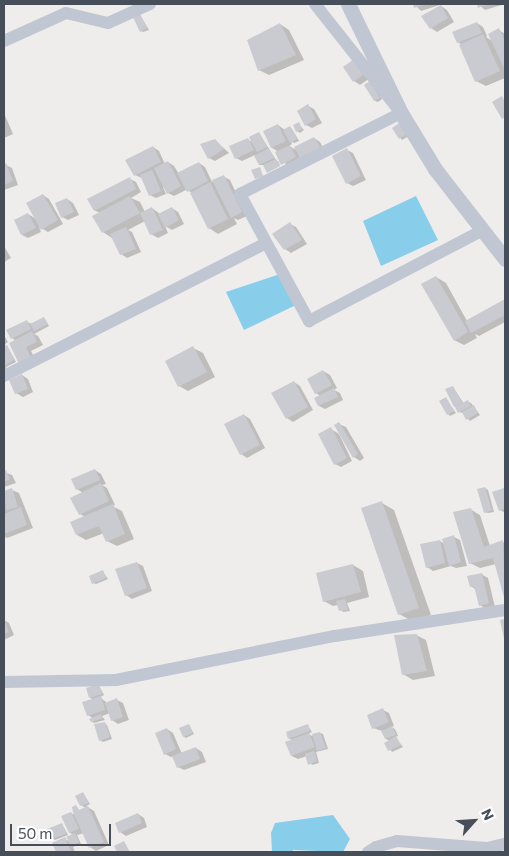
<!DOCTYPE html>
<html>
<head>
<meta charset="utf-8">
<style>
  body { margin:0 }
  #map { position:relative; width:509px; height:856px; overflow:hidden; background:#efecec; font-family:Commissioner,sans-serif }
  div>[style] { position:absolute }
  .water>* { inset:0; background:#88cde9 }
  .shadow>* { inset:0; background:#0003 }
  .building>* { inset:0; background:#c9cbd1 }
  .minor>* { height:12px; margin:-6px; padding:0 6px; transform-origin:6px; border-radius:6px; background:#c0c7d2 }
  .tertiary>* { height:15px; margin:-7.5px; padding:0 7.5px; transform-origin:7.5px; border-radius:7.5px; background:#c0c7d2 }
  span { translate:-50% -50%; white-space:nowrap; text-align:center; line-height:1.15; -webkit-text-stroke:5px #fff; paint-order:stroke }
  .frame { position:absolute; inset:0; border:5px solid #454e59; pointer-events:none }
  .north { position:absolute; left:449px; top:796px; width:50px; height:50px; -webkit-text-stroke:4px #fff; paint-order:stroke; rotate:64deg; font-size:14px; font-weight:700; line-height:20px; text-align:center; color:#454e59 }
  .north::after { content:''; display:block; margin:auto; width:18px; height:22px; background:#454e59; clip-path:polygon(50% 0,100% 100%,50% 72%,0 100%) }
  .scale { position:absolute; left:10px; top:824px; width:101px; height:22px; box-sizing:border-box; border:2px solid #454e59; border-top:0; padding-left:6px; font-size:15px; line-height:18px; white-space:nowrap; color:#454e59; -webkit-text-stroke:4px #fff; paint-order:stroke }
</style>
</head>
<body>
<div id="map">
  <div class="water">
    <i style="clip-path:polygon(416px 196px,438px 240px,381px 266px,363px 221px)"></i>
    <i style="clip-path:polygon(280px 274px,298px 304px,244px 330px,226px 292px)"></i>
    <i style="clip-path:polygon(333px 815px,350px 839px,343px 852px,293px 850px,292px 852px,272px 852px,271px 833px,275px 823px)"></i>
  </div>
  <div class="shadow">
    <i style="clip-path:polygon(414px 4px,443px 4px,421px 11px)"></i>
    <i style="clip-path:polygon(478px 4px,505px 4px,485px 10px)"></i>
    <i style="clip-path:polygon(441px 6px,447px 10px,454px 22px,437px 32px,431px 28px)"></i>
    <i style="clip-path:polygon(140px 15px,149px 30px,143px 32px,141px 31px)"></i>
    <i style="clip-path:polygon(477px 23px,483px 27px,487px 36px,486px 37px,492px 41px,499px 30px,505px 34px,505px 78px,486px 86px,476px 81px,462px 45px,458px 42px)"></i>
    <i style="clip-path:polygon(280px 24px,289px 30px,304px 60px,269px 75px,259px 70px)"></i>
    <i style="clip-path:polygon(354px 61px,370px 78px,360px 85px,354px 81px)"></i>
    <i style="clip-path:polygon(373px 84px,382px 99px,378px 102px,375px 101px)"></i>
    <i style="clip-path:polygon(308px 106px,314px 109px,322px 123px,312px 128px,306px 125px)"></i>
    <i style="clip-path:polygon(4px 113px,13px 134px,4px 138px)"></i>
    <i style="clip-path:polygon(299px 124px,304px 130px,300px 133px,297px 131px)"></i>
    <i style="clip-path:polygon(278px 125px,285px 130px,290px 128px,292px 129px,299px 141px,294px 143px,291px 141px,292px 144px,289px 146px,298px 151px,314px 138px,320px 142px,326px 153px,286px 165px,285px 162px,282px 164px,278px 162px,280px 165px,268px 171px,265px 165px,260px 165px,255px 155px,242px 161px,236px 158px,247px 139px,254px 143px,259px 133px,276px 160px,282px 164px,279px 152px,272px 148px,264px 132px)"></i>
    <i style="clip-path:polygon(393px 128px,412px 134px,402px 140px)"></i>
    <i style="clip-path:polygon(215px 140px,229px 153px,215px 161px,209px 158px)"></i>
    <i style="clip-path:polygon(153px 147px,159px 151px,165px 164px,168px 162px,174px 166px,179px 174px,199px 163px,205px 167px,212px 182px,223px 176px,230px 180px,247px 216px,238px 220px,234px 218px,237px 224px,218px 234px,209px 228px,191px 192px,186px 190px,174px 196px,168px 193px,165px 186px,163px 187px,166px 194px,156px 198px,150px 195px,142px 178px,135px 175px)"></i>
    <i style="clip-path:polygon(347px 150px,353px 153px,366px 180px,353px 186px,347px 183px)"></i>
    <i style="clip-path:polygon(6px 165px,12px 168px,18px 185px,4px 190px,4px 166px)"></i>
    <i style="clip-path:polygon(130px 179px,136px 182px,141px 192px,131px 198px,140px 202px,145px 212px,152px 208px,160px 214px,172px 208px,178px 212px,184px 224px,172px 230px,165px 226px,168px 233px,158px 238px,151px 234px,145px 221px,128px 230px,132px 232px,141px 252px,127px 258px,121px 254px,112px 238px,103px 232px,100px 213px,94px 210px)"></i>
    <i style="clip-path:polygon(43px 195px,49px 199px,63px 224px,48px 232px,39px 227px,41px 232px,28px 238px,22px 235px,28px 214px,36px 219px)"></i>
    <i style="clip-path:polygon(67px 199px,73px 203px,79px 215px,68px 220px,62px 217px)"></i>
    <i style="clip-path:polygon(290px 224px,296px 227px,307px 244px,291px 253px,285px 249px)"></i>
    <i style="clip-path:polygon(4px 246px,11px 258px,4px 262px)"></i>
    <i style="clip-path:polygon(436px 277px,446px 283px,467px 321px,505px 301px,505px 322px,479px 336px,475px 334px,477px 338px,464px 345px,454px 340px)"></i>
    <i style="clip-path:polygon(44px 318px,49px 326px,34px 334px,38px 336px,43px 345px,31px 351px,37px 362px,26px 367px,16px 341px,12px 338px,27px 322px,32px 324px)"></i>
    <i style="clip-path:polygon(4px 335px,8px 342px,4px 345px)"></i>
    <i style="clip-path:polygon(7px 346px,16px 362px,6px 367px,10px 374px,4px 378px,4px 348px)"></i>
    <i style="clip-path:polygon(193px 348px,203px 353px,215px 377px,188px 391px,179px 386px)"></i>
    <i style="clip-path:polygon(323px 371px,330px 375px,337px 388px,334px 390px,340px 393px,343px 400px,325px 409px,319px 406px,320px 396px,316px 393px)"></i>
    <i style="clip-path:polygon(22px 375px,28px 379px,33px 392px,23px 397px,16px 393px)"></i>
    <i style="clip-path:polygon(294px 382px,300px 386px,313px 410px,293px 422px,287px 418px)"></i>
    <i style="clip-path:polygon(453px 387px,464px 404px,468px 402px,471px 403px,480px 415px,470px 421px,463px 413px,459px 412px,455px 406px)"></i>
    <i style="clip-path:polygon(446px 399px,456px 413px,450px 416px,448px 414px)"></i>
    <i style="clip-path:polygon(244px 415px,250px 419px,265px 448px,247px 458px,241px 454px)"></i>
    <i style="clip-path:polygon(339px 424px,346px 427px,364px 458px,360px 461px,354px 457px)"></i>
    <i style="clip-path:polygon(331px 429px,339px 434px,352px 461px,341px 467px,335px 464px)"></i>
    <i style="clip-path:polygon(95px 470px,101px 474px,106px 484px,102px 485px,107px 488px,115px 505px,112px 506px,122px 511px,134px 539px,117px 546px,107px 541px,104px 533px,86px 540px,77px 535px,85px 517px,80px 514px,83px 493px,77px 489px)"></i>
    <i style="clip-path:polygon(4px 472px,12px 475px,16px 483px,4px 487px)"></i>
    <i style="clip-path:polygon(485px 488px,488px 490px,494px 512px,488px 513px,485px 512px)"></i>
    <i style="clip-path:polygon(504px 489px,505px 490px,505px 513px,500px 510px)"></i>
    <i style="clip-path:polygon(12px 490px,19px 493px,33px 528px,7px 538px,4px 536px,4px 492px)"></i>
    <i style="clip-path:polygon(382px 503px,394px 510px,431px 615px,412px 621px,399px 614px)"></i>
    <i style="clip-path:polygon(470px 509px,480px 515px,490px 546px,505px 542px,505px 599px,496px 564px,480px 568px,470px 563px)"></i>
    <i style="clip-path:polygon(454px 537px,460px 540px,467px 566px,456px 568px,451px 566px,433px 571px,427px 567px,440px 541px,444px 544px)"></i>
    <i style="clip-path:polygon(137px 563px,143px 566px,152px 591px,132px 599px,126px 595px)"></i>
    <i style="clip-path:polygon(353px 565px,363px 571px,369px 597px,347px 603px,350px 611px,343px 612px,338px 605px,333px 606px,324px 601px)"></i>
    <i style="clip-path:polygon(103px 572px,108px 579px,96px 584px,93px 583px)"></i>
    <i style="clip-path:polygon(481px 574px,488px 578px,495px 607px,486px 609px,480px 605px,476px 590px,471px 586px)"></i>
    <i style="clip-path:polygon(4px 620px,9px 623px,14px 635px,4px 640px)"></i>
    <i style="clip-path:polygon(416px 635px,426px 640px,435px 676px,413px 680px,403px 674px)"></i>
    <i style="clip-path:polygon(99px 686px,104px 695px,100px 697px,107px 703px,117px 700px,123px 703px,129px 720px,118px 724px,112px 720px,110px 713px,102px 716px,105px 720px,94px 723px,92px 722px,94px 719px,88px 715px,93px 700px,90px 697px)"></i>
    <i style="clip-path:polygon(383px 710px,389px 713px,394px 726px,391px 727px,395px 729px,398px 736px,395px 737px,403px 747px,392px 752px,385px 743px,390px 741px,386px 739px,382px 731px,373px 728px)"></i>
    <i style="clip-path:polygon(104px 723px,107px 725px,112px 739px,103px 742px,100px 740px)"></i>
    <i style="clip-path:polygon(189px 725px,194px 734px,186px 738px,184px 737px)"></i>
    <i style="clip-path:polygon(307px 725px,312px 732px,308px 734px,312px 736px,320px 733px,323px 734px,328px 749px,316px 752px,319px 763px,312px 765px,307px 756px,298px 759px,292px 756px,287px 743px,293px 741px,289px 738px)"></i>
    <i style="clip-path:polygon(167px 729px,173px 733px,182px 754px,196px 748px,202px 752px,206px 762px,184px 770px,178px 767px,174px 756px,171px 757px,165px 754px)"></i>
    <i style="clip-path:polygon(83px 793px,90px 804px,86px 806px,94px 811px,109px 845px,96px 851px,90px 847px,84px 833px,77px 835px,81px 844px,73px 847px,75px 852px,57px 852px,54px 844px,65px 839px,70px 842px,74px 835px,70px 833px,71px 813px,77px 816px,76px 807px,80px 811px,86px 808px,81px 805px)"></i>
    <i style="clip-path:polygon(138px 814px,144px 818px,147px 827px,126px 836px,120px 832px)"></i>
    <i style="clip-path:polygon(62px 824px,68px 835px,55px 840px,52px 838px)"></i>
  </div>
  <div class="building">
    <i style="clip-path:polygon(413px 4px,426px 4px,414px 8px)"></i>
    <i style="clip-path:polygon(477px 4px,489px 4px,478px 8px)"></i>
    <i style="clip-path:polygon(441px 5px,448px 18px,430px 29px,421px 16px)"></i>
    <i style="clip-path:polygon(140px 14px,147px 28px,140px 32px,133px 17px)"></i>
    <i style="clip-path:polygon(477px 22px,482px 33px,457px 43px,452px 32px)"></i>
    <i style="clip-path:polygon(280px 23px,296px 55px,258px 71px,247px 40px)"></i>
    <i style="clip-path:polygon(499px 28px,505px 42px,505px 70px,488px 34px)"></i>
    <i style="clip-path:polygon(483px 34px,500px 71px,475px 82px,459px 45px)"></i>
    <i style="clip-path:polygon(354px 59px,364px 74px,353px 82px,343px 67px)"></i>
    <i style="clip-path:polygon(370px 81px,380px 98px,374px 101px,364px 85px)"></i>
    <i style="clip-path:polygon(502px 96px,505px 102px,505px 117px,502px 119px,492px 102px)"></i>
    <i style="clip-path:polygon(308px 104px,316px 119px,305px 126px,297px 111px)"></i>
    <i style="clip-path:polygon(402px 121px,410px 132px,399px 139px,392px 128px)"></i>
    <i style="clip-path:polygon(299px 122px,302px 129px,296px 132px,293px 125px)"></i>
    <i style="clip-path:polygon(278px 124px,286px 141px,271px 148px,263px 131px)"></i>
    <i style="clip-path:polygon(290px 126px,297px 139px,290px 143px,283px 130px)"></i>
    <i style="clip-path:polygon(259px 132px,267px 147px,257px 152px,249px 137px)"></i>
    <i style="clip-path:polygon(314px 137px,321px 149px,301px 160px,294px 147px)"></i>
    <i style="clip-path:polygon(248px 138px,254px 150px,235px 159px,229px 146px)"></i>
    <i style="clip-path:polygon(215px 139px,224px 149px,208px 159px,200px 144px)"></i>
    <i style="clip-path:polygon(290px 145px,296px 157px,281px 165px,275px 152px)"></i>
    <i style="clip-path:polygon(153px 146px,161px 162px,134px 176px,125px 160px)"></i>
    <i style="clip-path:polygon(269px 148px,274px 158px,259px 165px,254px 156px)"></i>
    <i style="clip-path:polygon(347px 148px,361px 176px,346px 184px,332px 156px)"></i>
    <i style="clip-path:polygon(276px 159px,280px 166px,267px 173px,263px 165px)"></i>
    <i style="clip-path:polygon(168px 161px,181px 186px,167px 194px,154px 168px)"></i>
    <i style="clip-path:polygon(199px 162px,208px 181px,187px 192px,177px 173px)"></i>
    <i style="clip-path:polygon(6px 163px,13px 181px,4px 185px,4px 164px)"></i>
    <i style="clip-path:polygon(260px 167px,263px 176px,255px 179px,251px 170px)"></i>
    <i style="clip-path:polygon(152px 170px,161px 191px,149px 196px,140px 175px)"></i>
    <i style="clip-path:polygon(224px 175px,242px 212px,231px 218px,212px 180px)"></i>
    <i style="clip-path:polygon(130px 177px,136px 189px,94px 211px,87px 199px)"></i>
    <i style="clip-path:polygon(210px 182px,228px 219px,208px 229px,190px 193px)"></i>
    <i style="clip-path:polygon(43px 194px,58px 220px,41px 230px,26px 203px)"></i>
    <i style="clip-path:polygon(130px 196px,140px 213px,102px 233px,92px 216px)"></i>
    <i style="clip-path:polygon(67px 198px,74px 212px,61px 218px,55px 203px)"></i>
    <i style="clip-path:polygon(152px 207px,163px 230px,150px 235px,140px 213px)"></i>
    <i style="clip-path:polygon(172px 207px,179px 220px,165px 228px,158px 214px)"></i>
    <i style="clip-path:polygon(28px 213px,36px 228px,21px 235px,14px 220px)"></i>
    <i style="clip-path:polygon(290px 222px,302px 240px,284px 250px,272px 234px)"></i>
    <i style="clip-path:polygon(126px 227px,136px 249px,120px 255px,110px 234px)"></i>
    <i style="clip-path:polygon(436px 276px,468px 332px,454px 341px,421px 284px)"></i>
    <i style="clip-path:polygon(505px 299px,505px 315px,471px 333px,465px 321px)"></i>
    <i style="clip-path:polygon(44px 317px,48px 324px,34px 331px,30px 324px)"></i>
    <i style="clip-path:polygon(27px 320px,31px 329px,11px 339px,6px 330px)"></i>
    <i style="clip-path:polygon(32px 331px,37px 342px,26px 347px,31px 358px,19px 364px,9px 343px)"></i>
    <i style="clip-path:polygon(7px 345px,14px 360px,4px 366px,4px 346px)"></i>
    <i style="clip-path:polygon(193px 346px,207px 372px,178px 387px,165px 361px)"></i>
    <i style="clip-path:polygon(323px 370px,332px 385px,315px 394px,307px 379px)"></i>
    <i style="clip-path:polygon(22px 374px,28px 389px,15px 394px,9px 380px)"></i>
    <i style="clip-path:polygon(294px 381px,308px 407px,286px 419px,271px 393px)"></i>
    <i style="clip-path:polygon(453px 386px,462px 403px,454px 407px,445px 389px)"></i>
    <i style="clip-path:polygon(334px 388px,338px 397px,318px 406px,314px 398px)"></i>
    <i style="clip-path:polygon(446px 397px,454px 411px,447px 415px,439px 401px)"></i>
    <i style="clip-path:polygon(468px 400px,471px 406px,458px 413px,455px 407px)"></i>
    <i style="clip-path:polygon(474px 405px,478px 413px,466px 420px,462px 412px)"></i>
    <i style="clip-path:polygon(244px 414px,260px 445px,240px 455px,224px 424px)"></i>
    <i style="clip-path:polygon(339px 422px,358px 454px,353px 458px,334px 425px)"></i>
    <i style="clip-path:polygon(331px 427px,347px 458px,334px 465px,318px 434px)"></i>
    <i style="clip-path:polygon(95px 469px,100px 480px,76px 490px,71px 479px)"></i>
    <i style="clip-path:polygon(6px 470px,10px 479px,4px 482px,4px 471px)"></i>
    <i style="clip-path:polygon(101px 483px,109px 501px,79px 515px,70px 498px)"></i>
    <i style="clip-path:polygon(485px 487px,492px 510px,484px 513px,477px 489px)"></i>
    <i style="clip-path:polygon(12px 488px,18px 507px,6px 510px,4px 491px)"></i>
    <i style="clip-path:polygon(504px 488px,505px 508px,499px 511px,492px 492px)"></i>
    <i style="clip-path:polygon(382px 501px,419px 608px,398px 615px,361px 508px)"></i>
    <i style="clip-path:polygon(113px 504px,125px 534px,106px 542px,99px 526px,76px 535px,70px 522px)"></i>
    <i style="clip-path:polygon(21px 507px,27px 525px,4px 534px,4px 514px)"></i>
    <i style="clip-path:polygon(471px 508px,484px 547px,503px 540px,505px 601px,493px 558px,469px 564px,453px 512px)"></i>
    <i style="clip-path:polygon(454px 535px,461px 562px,449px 566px,442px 539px)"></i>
    <i style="clip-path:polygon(440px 540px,445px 563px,426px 568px,420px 544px)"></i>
    <i style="clip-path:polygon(137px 562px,147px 588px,125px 596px,115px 569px)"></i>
    <i style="clip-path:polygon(353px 564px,361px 592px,323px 602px,316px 573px)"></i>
    <i style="clip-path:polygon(103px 570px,106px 578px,92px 584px,89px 576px)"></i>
    <i style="clip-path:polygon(482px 573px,489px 603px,479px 606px,474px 586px,470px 587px,467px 576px)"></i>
    <i style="clip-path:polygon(345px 599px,348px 610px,339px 611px,336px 601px)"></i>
    <i style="clip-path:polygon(505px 619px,505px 639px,504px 639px,500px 620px)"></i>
    <i style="clip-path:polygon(4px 620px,9px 632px,4px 634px)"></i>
    <i style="clip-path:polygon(417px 634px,427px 671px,402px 675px,394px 635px)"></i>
    <i style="clip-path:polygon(99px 684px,102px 694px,89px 698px,86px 688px)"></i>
    <i style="clip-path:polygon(101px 696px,105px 710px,87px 716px,82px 702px)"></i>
    <i style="clip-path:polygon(117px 698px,123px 717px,111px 721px,105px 703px)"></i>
    <i style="clip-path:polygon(383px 708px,389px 722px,372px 729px,367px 715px)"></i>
    <i style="clip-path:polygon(101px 714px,103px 718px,91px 722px,89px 719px)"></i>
    <i style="clip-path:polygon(105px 722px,110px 737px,99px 741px,94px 724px)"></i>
    <i style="clip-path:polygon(189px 724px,193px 733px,183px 737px,179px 728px)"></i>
    <i style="clip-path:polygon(308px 724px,310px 731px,288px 739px,286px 732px)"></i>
    <i style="clip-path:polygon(392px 726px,396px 735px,385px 739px,381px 731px)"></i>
    <i style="clip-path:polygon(167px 728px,176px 749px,164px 755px,155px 733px)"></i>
    <i style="clip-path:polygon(320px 732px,326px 748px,317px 751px,312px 734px)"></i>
    <i style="clip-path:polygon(309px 733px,315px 747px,291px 756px,285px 742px)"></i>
    <i style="clip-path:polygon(396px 736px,401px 745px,388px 751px,384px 743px)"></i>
    <i style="clip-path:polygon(196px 747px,200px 759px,177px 768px,172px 756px)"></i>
    <i style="clip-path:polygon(314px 751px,317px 761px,308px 765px,305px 754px)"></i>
    <i style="clip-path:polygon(83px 792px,89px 803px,80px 806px,75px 796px)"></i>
    <i style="clip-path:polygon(76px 805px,79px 810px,88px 806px,104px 842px,89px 848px,73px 812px,72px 807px)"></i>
    <i style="clip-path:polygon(71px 812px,79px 829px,69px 833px,61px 816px)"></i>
    <i style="clip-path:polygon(138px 813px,142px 823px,119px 833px,115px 823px)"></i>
    <i style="clip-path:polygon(62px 823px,66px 834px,51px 839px,47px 829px)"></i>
    <i style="clip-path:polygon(75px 833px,79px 842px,71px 846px,66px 837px)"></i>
    <i style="clip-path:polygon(65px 837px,71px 852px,56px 852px,52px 843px)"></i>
    <i style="clip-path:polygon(124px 841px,130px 852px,117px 852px,114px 846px)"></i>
  </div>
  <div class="minor">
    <i style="left:315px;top:4px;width:139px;rotate:51.7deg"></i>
    <i style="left:401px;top:113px;width:180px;rotate:153.3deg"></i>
    <i style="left:240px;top:194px;width:145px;rotate:61.5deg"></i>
    <i style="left:309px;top:321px;width:196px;rotate:-27.6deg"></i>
    <i style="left:4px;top:41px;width:68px;rotate:-24.3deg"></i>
    <i style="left:66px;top:13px;width:43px;rotate:13.4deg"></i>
    <i style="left:108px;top:23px;width:46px;rotate:-24.3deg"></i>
    <i style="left:4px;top:376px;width:294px;rotate:-26.9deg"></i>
    <i style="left:4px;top:682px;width:112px;rotate:-1deg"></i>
    <i style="left:116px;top:680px;width:223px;rotate:-11.4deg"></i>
    <i style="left:335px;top:636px;width:172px;rotate:-8.7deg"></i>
    <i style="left:368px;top:852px;width:9px;rotate:-32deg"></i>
    <i style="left:376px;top:847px;width:22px;rotate:-16deg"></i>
    <i style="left:397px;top:841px;width:90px;rotate:4.4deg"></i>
    <i style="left:487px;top:848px;width:18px;rotate:-13deg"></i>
  </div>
  <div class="tertiary">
    <i style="left:348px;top:4px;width:121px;rotate:64.1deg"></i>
    <i style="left:401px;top:113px;width:66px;rotate:58.7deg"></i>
    <i style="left:435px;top:169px;width:114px;rotate:52.1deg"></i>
  </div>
  <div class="frame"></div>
  <div class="north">N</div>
  <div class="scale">50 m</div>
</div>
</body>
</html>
